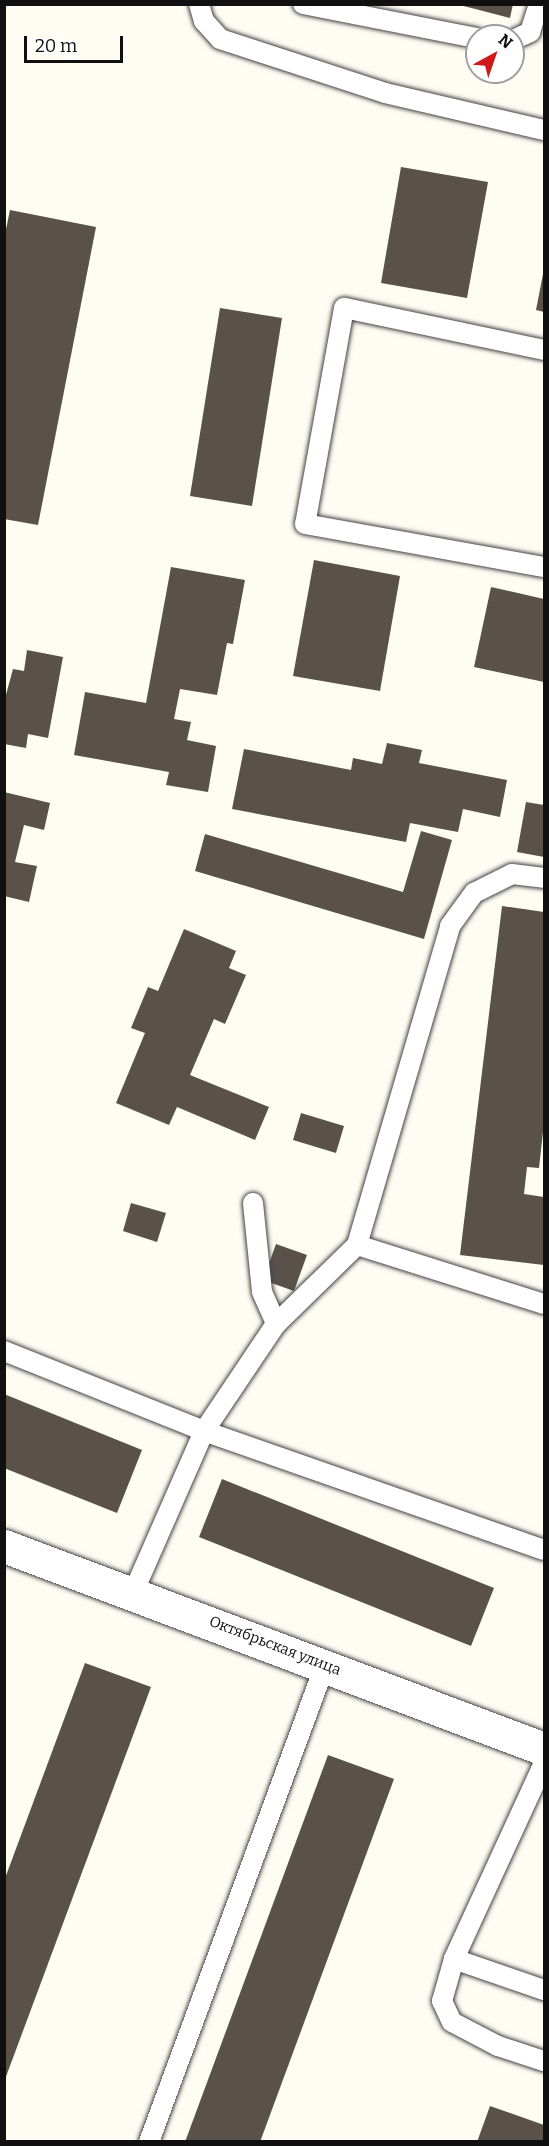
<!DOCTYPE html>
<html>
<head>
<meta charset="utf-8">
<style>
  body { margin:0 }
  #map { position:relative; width:549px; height:2146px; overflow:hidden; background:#fffdf3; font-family:Bitter,serif }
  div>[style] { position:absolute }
  .building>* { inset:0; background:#5a514b }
  .roads { filter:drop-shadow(0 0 2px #434343) drop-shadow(0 0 2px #434343) }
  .service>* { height:20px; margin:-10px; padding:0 10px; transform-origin:10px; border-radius:10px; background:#fff }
  .tertiary>* { height:33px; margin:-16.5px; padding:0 16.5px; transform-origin:16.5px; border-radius:16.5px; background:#fff }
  span { translate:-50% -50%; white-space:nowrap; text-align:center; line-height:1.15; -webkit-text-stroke:6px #fff; paint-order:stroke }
  .street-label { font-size:15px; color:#101010 }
  .frame { position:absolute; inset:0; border:6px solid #101010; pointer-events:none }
  .north { position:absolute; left:465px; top:24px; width:60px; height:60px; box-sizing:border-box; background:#fff; border:2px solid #9f9f9f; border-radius:50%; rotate:40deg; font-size:16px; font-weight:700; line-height:24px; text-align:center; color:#101010 }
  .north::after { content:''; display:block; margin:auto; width:21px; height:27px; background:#cf191c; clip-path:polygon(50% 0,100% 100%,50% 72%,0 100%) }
  .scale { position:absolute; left:24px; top:36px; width:99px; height:27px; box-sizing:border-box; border:3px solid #101010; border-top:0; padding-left:8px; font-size:18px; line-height:21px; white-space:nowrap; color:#101010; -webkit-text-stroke:4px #fff; paint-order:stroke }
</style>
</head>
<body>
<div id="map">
  <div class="building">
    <i style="clip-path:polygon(456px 4px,513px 4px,510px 18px)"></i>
    <i style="clip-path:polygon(401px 167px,488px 182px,467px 298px,381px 283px)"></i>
    <i style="clip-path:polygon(10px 210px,96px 227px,38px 525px,4px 519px,4px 239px)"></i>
    <i style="clip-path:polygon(543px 274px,544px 274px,544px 312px,536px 310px)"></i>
    <i style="clip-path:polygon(220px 308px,282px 318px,252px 506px,190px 496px)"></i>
    <i style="clip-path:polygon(314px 560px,400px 576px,380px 691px,293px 676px)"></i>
    <i style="clip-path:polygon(171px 567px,245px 580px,233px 644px,227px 643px,217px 695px,180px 689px,174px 719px,191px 722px,187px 740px,216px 746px,208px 792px,166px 785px,169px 772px,74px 755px,85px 692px,146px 703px)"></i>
    <i style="clip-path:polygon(491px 587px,544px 599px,544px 682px,474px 667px)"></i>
    <i style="clip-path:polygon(27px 650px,63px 657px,48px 738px,28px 734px,26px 748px,4px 744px,4px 702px,13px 669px,24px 671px)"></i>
    <i style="clip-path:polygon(387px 743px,422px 750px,419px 763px,507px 780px,500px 817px,463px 809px,458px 832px,410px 823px,406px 842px,232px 809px,244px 749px,351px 770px,353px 758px,382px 764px)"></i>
    <i style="clip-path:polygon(4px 792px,50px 803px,44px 830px,24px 825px,15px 862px,37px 866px,29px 902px,4px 896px)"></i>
    <i style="clip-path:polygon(526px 802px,544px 805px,544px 857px,517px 852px)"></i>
    <i style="clip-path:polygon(421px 831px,452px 840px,424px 939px,195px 871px,205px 834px,403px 892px)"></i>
    <i style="clip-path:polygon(502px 906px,544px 912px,544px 1123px,539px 1168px,527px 1167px,524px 1194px,544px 1197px,544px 1265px,460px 1255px)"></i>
    <i style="clip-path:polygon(184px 929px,236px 951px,229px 968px,246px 975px,225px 1024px,214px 1019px,190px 1075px,269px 1107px,255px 1140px,177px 1107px,169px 1125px,116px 1103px,145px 1033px,131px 1028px,148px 987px,158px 991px)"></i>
    <i style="clip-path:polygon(301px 1113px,344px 1126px,336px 1153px,293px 1140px)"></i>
    <i style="clip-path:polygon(131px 1203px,166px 1213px,157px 1242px,123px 1231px)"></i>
    <i style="clip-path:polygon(276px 1244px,307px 1255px,294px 1291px,263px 1280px)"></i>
    <i style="clip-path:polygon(4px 1394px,142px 1450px,117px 1513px,4px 1468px)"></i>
    <i style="clip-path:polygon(222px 1479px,494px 1588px,471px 1646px,199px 1537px)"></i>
    <i style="clip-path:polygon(85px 1663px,151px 1687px,4px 2082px,4px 1881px)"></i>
    <i style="clip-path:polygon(328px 1755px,394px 1779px,260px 2142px,185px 2142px)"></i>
    <i style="clip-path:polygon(490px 2106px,544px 2125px,544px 2142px,477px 2142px)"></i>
  </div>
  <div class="roads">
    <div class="service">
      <i style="left:199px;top:4px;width:18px;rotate:74deg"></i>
      <i style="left:204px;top:21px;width:24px;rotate:48deg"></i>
      <i style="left:220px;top:39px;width:174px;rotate:18.1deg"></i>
      <i style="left:385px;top:93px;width:163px;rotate:13.1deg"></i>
      <i style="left:303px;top:4px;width:177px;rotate:11.1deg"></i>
      <i style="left:513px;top:40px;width:19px;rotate:-25deg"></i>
      <i style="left:530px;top:32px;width:29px;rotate:-72deg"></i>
      <i style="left:544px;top:350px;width:204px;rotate:-168.1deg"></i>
      <i style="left:344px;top:308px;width:219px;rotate:100.2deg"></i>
      <i style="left:305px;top:524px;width:243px;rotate:10.2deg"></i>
      <i style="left:253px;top:1203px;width:89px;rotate:84.2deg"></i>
      <i style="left:262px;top:1292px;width:35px;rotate:66deg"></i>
      <i style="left:357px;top:1245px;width:332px;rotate:-73.7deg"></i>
      <i style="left:450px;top:926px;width:41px;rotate:-54deg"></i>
      <i style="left:474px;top:893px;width:42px;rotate:-26.6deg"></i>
      <i style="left:512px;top:874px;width:32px;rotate:7deg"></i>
      <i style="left:4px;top:1351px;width:215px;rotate:21.8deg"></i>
      <i style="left:204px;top:1431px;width:360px;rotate:19.3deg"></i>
      <i style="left:133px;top:1593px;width:177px;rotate:-66.3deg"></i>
      <i style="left:204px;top:1431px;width:129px;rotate:-56.1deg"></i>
      <i style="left:276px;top:1324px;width:113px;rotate:-44.3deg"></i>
      <i style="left:357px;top:1245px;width:196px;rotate:17.5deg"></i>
      <i style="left:544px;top:1763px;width:216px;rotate:114.7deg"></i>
      <i style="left:454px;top:1959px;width:95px;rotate:19deg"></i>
      <i style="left:454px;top:1959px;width:44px;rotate:105.9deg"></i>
      <i style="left:442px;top:2001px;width:23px;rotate:65deg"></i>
      <i style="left:452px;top:2022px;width:52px;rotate:27.6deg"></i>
      <i style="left:498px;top:2046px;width:48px;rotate:18.1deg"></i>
      <i style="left:149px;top:2142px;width:508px;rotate:-69.75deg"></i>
    </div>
    <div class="tertiary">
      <i style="left:4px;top:1546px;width:577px;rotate:20.6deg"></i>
    </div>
  </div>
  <div class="street-label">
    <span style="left:275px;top:1646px;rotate:21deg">Октябрьская улица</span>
  </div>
  <div class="frame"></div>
  <div class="north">N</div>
  <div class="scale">20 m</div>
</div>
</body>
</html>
